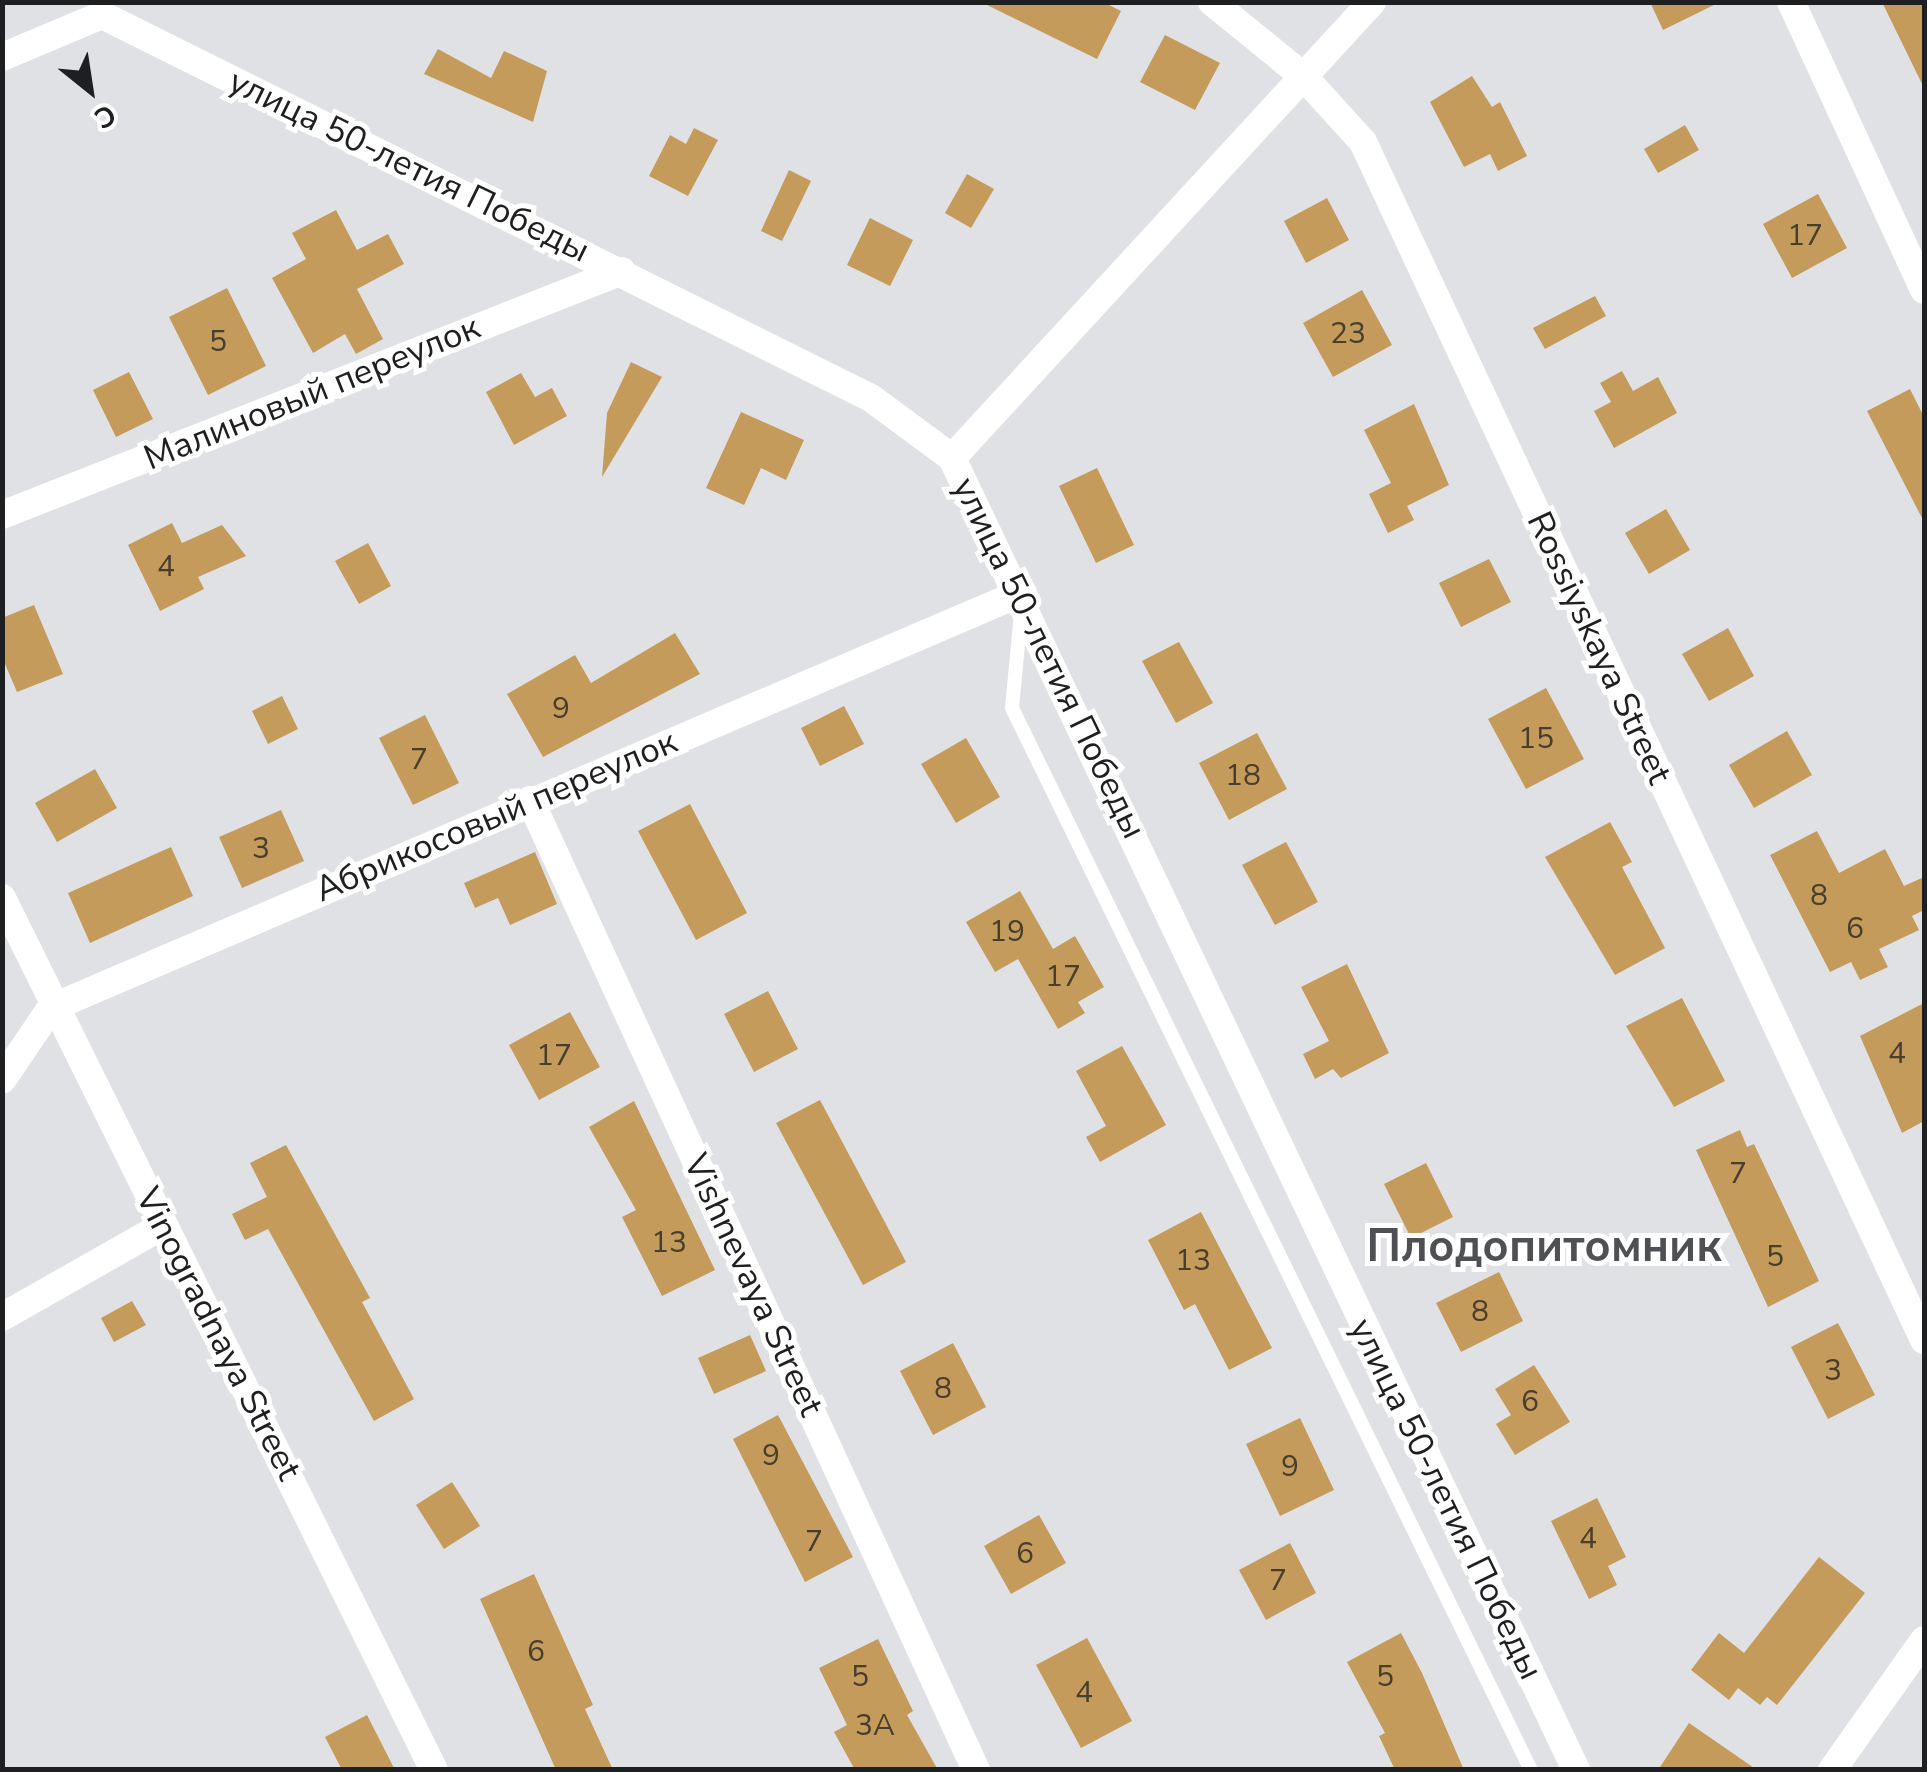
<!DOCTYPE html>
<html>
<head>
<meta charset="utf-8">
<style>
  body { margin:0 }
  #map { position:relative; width:1927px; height:1772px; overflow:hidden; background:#e0e1e4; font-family:"Nunito Sans",sans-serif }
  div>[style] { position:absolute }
  .building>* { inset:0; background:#c49b5a }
  .service>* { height:14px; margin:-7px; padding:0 7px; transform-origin:7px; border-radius:7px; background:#fff }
  .minor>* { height:28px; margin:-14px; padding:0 14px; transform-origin:14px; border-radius:14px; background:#fff }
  span { translate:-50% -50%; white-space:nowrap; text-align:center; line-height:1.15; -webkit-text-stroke:10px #fff; paint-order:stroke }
  .number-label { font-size:30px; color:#483e2e }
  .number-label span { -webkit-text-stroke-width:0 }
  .street-label { font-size:35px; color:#1e1f20 }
  .district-label { font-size:45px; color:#4f5053; font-weight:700 }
  .frame { position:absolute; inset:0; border:5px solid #1e1f20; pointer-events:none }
  .north { position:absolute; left:40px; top:40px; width:100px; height:100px; -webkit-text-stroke:8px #fff; paint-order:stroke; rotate:150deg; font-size:28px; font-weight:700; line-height:40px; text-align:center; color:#1e1f20 }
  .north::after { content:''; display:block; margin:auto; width:35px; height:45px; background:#1e1f20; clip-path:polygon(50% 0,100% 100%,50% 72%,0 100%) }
</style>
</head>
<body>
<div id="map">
  <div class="building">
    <i style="clip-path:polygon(981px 2px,1103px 2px,1121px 11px,1097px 59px)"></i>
    <i style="clip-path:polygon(1650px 2px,1720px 2px,1663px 30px)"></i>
    <i style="clip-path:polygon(1882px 2px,1924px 2px,1924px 88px)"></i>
    <i style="clip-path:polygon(1165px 35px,1220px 63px,1195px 110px,1140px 82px)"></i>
    <i style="clip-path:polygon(438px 49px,491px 78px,504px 51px,547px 71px,533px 122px,424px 74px)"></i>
    <i style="clip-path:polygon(1472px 76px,1492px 107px,1500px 102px,1527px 156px,1498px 171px,1490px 154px,1464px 167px,1430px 102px)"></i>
    <i style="clip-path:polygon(1685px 125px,1699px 150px,1658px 173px,1644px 149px)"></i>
    <i style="clip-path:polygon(694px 128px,718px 140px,688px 196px,649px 176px,670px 135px,686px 144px)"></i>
    <i style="clip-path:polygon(789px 170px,811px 181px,782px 241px,761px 231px)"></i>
    <i style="clip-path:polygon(967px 174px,994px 189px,971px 228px,945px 213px)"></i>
    <i style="clip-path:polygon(1818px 194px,1847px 248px,1792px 278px,1763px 224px)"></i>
    <i style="clip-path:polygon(1327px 198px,1349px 240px,1306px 263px,1284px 221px)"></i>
    <i style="clip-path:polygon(336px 210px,357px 250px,388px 234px,404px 264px,357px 289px,383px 339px,356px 354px,345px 334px,313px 353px,272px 278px,306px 259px,292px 233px)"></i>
    <i style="clip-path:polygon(870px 218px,913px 240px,890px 286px,847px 265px)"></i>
    <i style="clip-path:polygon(227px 288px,266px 366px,208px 395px,169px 317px)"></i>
    <i style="clip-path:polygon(1362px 290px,1392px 345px,1333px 377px,1303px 323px)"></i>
    <i style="clip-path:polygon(1595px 296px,1606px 316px,1545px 349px,1533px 328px)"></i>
    <i style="clip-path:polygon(631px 362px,662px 377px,602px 477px,607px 413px)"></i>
    <i style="clip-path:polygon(1622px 371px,1633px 391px,1658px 377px,1677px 413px,1614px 448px,1594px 411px,1611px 402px,1600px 383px)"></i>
    <i style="clip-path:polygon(129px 372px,153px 419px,116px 437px,93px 390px)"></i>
    <i style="clip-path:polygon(521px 373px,535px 397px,552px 388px,567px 416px,514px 445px,486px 392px)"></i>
    <i style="clip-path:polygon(1910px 389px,1924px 417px,1924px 522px,1867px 411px)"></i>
    <i style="clip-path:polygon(1414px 404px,1449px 485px,1407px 506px,1414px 520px,1388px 533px,1369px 494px,1391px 483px,1364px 430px)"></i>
    <i style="clip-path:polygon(741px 412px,804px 440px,786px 480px,761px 468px,744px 505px,706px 488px)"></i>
    <i style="clip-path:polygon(1097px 468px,1134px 545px,1096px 563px,1059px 486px)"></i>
    <i style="clip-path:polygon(1666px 509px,1690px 550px,1649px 574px,1625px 533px)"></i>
    <i style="clip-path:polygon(172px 523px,182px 543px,222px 525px,246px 556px,198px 577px,204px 589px,160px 611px,128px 545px)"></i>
    <i style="clip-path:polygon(368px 543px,391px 586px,359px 604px,335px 561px)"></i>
    <i style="clip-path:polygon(1489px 559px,1511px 602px,1461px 627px,1439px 583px)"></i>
    <i style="clip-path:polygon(34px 605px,63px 674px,17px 692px,2px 657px,2px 618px)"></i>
    <i style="clip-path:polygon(1728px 628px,1754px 676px,1709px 701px,1682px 654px)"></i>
    <i style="clip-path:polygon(675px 633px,700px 674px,543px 757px,507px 694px,575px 655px,591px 683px)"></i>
    <i style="clip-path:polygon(1179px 642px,1213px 703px,1176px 723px,1142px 661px)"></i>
    <i style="clip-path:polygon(1546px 688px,1584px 759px,1526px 789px,1488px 719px)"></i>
    <i style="clip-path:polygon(282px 696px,298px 729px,268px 744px,252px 711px)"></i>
    <i style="clip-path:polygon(844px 706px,864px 744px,820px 766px,801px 728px)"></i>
    <i style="clip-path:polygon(425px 715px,459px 783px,413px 805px,379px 738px)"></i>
    <i style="clip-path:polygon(1787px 731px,1812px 775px,1754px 808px,1729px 765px)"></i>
    <i style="clip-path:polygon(1257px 733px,1287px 789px,1229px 820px,1199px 763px)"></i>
    <i style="clip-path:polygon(966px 738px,1000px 797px,956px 823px,921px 764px)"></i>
    <i style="clip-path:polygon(95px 769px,117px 808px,57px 842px,35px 803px)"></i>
    <i style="clip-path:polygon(690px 804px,747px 913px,696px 940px,638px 831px)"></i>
    <i style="clip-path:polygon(281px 810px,304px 861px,242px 888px,219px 837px)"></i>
    <i style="clip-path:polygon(1610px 822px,1632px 862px,1622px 867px,1665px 948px,1615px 975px,1545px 857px)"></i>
    <i style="clip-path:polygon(1817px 831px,1839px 873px,1885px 849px,1904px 886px,1924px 877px,1924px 910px,1912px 916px,1919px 930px,1879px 949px,1888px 967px,1860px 980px,1851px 962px,1830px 972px,1770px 855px)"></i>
    <i style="clip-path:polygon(1286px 842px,1318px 902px,1275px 925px,1242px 865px)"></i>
    <i style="clip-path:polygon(171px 847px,193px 896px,90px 943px,68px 893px)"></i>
    <i style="clip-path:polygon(535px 852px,557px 904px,510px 925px,498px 898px,475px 908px,464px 883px)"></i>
    <i style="clip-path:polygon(1020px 891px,1053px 949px,1075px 936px,1104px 987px,1078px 1002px,1085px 1013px,1058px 1029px,1018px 959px,995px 972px,966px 922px)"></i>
    <i style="clip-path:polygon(1347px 964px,1389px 1053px,1341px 1078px,1333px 1069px,1315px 1079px,1303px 1054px,1329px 1041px,1301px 987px)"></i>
    <i style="clip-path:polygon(768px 991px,798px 1049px,754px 1072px,724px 1014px)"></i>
    <i style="clip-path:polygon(1682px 998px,1725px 1081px,1674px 1107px,1626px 1026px)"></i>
    <i style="clip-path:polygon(1924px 1003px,1924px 1121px,1902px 1133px,1860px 1036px)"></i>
    <i style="clip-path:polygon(570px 1012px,600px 1067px,539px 1100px,509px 1045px)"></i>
    <i style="clip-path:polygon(1122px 1046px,1166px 1125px,1100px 1162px,1086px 1137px,1106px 1126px,1076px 1071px)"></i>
    <i style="clip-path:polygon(820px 1100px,906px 1262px,863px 1285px,776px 1123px)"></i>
    <i style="clip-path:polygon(634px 1101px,715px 1270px,662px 1296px,622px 1217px,636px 1210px,589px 1127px)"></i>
    <i style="clip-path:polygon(1740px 1130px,1747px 1147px,1754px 1144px,1819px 1281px,1768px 1307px,1696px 1150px)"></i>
    <i style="clip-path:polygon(286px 1145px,370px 1298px,362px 1302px,414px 1399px,374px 1421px,268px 1229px,245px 1240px,232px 1214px,267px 1197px,250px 1163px)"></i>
    <i style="clip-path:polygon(1426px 1163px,1453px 1217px,1411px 1238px,1384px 1184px)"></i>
    <i style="clip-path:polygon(1201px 1212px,1272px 1348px,1229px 1370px,1195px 1304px,1184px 1310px,1148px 1240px)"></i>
    <i style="clip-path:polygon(1499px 1272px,1523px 1321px,1461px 1352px,1436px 1303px)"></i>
    <i style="clip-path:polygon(132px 1301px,146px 1325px,114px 1342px,101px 1318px)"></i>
    <i style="clip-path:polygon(1838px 1323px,1875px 1395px,1828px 1419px,1791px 1347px)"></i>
    <i style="clip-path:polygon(750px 1335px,766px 1371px,714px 1394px,698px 1358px)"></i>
    <i style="clip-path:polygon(953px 1343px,986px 1407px,933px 1435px,900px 1371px)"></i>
    <i style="clip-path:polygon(1534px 1365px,1570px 1422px,1515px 1455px,1496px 1424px,1511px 1415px,1495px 1389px)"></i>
    <i style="clip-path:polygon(778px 1415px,853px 1557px,805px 1582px,733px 1439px)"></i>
    <i style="clip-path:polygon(1300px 1418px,1334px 1490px,1280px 1516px,1246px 1444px)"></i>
    <i style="clip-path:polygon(452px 1482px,480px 1526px,444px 1549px,416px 1505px)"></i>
    <i style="clip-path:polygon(1597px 1498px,1626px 1557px,1608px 1566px,1617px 1585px,1589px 1599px,1551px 1521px)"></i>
    <i style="clip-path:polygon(1039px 1515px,1066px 1563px,1011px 1594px,984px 1546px)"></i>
    <i style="clip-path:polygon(1290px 1543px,1316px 1593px,1266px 1620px,1239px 1570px)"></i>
    <i style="clip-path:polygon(1819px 1557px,1865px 1593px,1777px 1705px,1767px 1697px,1760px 1705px,1738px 1688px,1729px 1700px,1691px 1670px,1719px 1633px,1744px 1653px)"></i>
    <i style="clip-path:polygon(534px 1574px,593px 1705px,585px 1709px,613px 1770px,556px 1770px,480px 1599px)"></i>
    <i style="clip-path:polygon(1401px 1633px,1422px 1673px,1464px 1770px,1395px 1770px,1379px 1736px,1385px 1733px,1347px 1662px)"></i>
    <i style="clip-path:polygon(1087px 1638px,1132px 1721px,1081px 1748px,1036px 1665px)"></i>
    <i style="clip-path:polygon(878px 1639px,913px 1711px,907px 1715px,938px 1770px,855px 1770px,834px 1732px,847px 1725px,819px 1668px)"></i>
    <i style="clip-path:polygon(367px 1715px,395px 1770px,342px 1770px,325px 1737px)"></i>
    <i style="clip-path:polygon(1689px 1723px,1757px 1770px,1658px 1770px)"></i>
  </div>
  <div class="service">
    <i style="left:1021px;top:613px;width:95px;rotate:95.4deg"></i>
    <i style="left:1012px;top:708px;width:1182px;rotate:63.96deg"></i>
  </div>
  <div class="minor">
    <i style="left:1212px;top:2px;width:117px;rotate:39.1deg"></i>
    <i style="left:1303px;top:76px;width:89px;rotate:47.7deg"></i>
    <i style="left:1363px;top:142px;width:1323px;rotate:64.91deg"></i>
    <i style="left:1791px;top:2px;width:317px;rotate:65.2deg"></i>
    <i style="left:2px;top:57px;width:108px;rotate:-22.8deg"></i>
    <i style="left:102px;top:15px;width:859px;rotate:26.48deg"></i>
    <i style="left:871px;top:398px;width:101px;rotate:36.5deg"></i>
    <i style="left:952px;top:458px;width:1453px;rotate:64.56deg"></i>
    <i style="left:952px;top:458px;width:620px;rotate:-47.35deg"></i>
    <i style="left:2px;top:515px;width:666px;rotate:-21.48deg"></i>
    <i style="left:530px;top:800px;width:1068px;rotate:65.31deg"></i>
    <i style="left:2px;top:898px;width:973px;rotate:63.65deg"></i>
    <i style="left:2px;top:1080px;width:87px;rotate:-55.8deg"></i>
    <i style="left:51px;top:1008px;width:1057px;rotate:-23.17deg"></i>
    <i style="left:2px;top:1317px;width:184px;rotate:-29.6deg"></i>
    <i style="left:1832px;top:1770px;width:159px;rotate:-54.7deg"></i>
  </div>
  <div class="number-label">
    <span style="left:1805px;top:236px">17</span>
    <span style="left:1348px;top:334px">23</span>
    <span style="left:218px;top:342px">5</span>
    <span style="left:166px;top:567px">4</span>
    <span style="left:561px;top:709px">9</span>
    <span style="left:1536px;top:739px">15</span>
    <span style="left:419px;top:760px">7</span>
    <span style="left:1243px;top:776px">18</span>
    <span style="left:261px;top:849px">3</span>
    <span style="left:1819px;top:896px">8</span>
    <span style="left:1855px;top:929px">6</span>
    <span style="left:1007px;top:932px">19</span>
    <span style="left:1063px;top:977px">17</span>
    <span style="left:1897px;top:1054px">4</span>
    <span style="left:554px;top:1056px">17</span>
    <span style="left:1738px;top:1174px">7</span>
    <span style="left:669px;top:1243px">13</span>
    <span style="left:1775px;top:1257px">5</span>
    <span style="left:1193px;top:1261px">13</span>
    <span style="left:1480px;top:1312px">8</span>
    <span style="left:1833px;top:1371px">3</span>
    <span style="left:943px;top:1389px">8</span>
    <span style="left:1530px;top:1402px">6</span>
    <span style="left:771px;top:1456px">9</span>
    <span style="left:1290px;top:1467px">9</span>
    <span style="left:1588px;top:1539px">4</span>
    <span style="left:814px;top:1542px">7</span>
    <span style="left:1025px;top:1554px">6</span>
    <span style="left:1278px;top:1581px">7</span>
    <span style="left:536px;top:1652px">6</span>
    <span style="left:860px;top:1677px">5</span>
    <span style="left:1385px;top:1677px">5</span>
    <span style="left:1084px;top:1693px">4</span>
    <span style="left:875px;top:1726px">3А</span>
  </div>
  <div class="street-label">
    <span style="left:409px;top:166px;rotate:26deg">улица 50-летия Победы</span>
    <span style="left:312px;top:393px;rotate:-22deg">Малиновый переулок</span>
    <span style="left:1599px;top:648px;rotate:65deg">Rossiyskaya Street</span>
    <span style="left:1049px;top:658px;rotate:64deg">улица 50-летия Победы</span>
    <span style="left:496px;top:816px;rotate:-23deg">Абрикосовый переулок</span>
    <span style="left:753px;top:1285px;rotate:65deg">Vishnevaya Street</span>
    <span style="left:218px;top:1334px;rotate:63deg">Vinogradnaya Street</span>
    <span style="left:1446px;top:1499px;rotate:64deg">улица 50-летия Победы</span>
  </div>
  <div class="district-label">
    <span style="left:1544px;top:1247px">Плодопитомник</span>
  </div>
  <div class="frame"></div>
  <div class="north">С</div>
</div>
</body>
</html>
